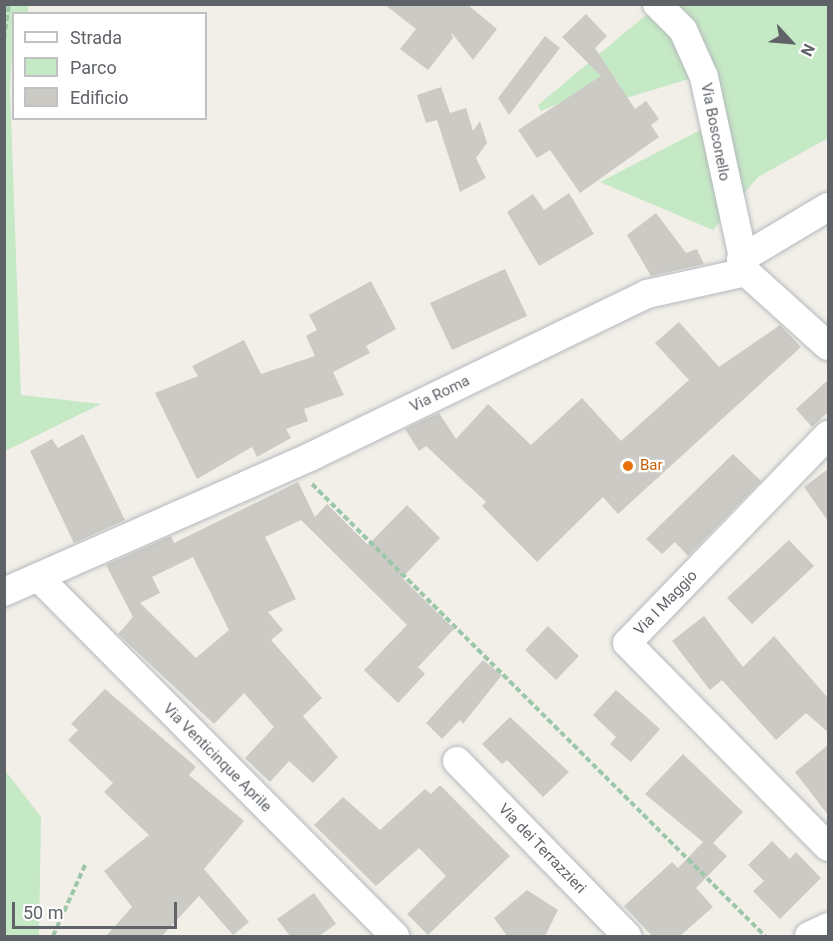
<!DOCTYPE html>
<html>
<head>
<meta charset="utf-8">
<style>
  body { margin:0 }
  #map { position:relative; width:833px; height:941px; overflow:hidden; background:#f1efe8; font-family:Roboto,sans-serif }
  div>[style] { position:absolute }
  .green>* { inset:0; background:#c5e8c5 }
  .building>* { inset:0; background:#cccac5 }
  .path>* { height:4px; margin-top:-2px; transform-origin:0; background:repeating-linear-gradient(90deg,#9cc7a9 0 6px,transparent 0 9px) }
  .roads { filter:drop-shadow(0 0 2px #b5b8bc) drop-shadow(0 0 2px #b5b8bc) }
  .minor>* { height:28px; margin:-14px; padding:0 14px; transform-origin:14px; border-radius:14px; background:#fff }
  .dots>* { width:16px; height:16px; translate:-50% -50%; box-sizing:border-box; border:3px solid #fff; border-radius:50% }
  span { translate:-50% -50%; white-space:nowrap; text-align:center; line-height:1.15; -webkit-text-stroke:4.5px #fff; paint-order:stroke }
  .street-label { font-size:15px; color:#5f6368 }
  .food-label { font-size:15px; color:#c56008 }
  .left { translate:0 -50%; text-align:left }
  .frame { position:absolute; inset:0; border:6px solid #5f6368; pointer-events:none }
  .legend { position:absolute; left:12px; top:12px; width:195px; height:108px; box-sizing:border-box; background:#fff; border:2px solid #bfc1c3; margin:0; padding:8px 10px; list-style:none; font-size:18px; color:#5f6368 }
  .legend li { display:flex; align-items:center; gap:12px; height:30px }
  .legend b { width:30px; border:2px solid #bfc1c3 }
  .north { position:absolute; left:761px; top:12px; width:60px; height:60px; -webkit-text-stroke:4px #fff; paint-order:stroke; rotate:116deg; font-size:16px; font-weight:700; line-height:24px; text-align:center; color:#5f6368 }
  .north::after { content:''; display:block; margin:auto; width:21px; height:27px; background:#5f6368; clip-path:polygon(50% 0,100% 100%,50% 72%,0 100%) }
  .scale { position:absolute; left:12px; top:902px; width:165px; height:27px; box-sizing:border-box; border:3px solid #5f6368; border-top:0; padding-left:8px; font-size:18px; line-height:21px; white-space:nowrap; color:#5f6368; -webkit-text-stroke:4px #fff; paint-order:stroke }
</style>
</head>
<body>
<div id="map">
  <div class="green">
    <i style="clip-path:polygon(5px 4px,28px 5px,28px 13px,14px 14px,10px 89px,21px 395px,101px 404px,5px 451px)"></i>
    <i style="clip-path:polygon(658px 5px,828px 5px,828px 138px,758px 177px,713px 230px,600px 182px,710px 125px,699px 76px,626px 98px,616px 79px,541px 111px,538px 105px)"></i>
    <i style="clip-path:polygon(4px 769px,41px 817px,39px 936px,5px 936px)"></i>
  </div>
  <div class="building">
    <i style="clip-path:polygon(384px 4px,467px 4px,497px 29px,473px 60px,451px 32px,453px 38px,428px 70px,400px 49px,416px 29px)"></i>
    <i style="clip-path:polygon(586px 14px,607px 36px,595px 48px,635px 109px,646px 101px,659px 119px,651px 125px,659px 137px,580px 193px,550px 150px,537px 158px,518px 130px,601px 76px,562px 37px)"></i>
    <i style="clip-path:polygon(545px 36px,560px 48px,509px 115px,498px 98px)"></i>
    <i style="clip-path:polygon(441px 87px,450px 113px,466px 108px,473px 131px,480px 121px,487px 143px,476px 158px,486px 178px,460px 192px,437px 120px,426px 123px,417px 95px)"></i>
    <i style="clip-path:polygon(569px 193px,594px 234px,539px 266px,507px 212px,533px 194px,544px 210px)"></i>
    <i style="clip-path:polygon(656px 213px,686px 253px,697px 249px,704px 264px,651px 276px,627px 235px)"></i>
    <i style="clip-path:polygon(505px 269px,527px 316px,452px 350px,430px 303px)"></i>
    <i style="clip-path:polygon(371px 281px,396px 329px,366px 346px,370px 353px,333px 372px,344px 395px,304px 409px,308px 421px,286px 429px,291px 438px,257px 457px,252px 447px,197px 479px,155px 393px,198px 376px,192px 366px,244px 340px,261px 374px,315px 356px,306px 336px,317px 330px,309px 315px)"></i>
    <i style="clip-path:polygon(679px 322px,719px 367px,780px 325px,801px 347px,618px 514px,603px 497px,537px 562px,482px 506px,486px 502px,426px 446px,419px 451px,405px 429px,439px 413px,456px 439px,488px 404px,531px 445px,582px 398px,621px 441px,689px 380px,655px 343px)"></i>
    <i style="clip-path:polygon(828px 380px,828px 412px,812px 427px,796px 409px)"></i>
    <i style="clip-path:polygon(83px 434px,125px 520px,74px 543px,30px 451px,52px 439px,58px 448px)"></i>
    <i style="clip-path:polygon(733px 454px,761px 481px,688px 556px,675px 542px,662px 554px,646px 539px)"></i>
    <i style="clip-path:polygon(828px 469px,828px 521px,804px 487px)"></i>
    <i style="clip-path:polygon(evenodd,298px 482px,315px 517px,327px 504px,368px 545px,407px 505px,440px 538px,402px 578px,454px 629px,418px 667px,425px 674px,398px 703px,364px 670px,407px 625px,301px 520px,265px 537px,296px 599px,268px 612px,283px 630px,271px 640px,322px 698px,303px 716px,338px 757px,313px 783px,289px 761px,270px 782px,245px 758px,274px 727px,244px 693px,214px 724px,118px 634px,133px 617px,106px 565px,171px 536px,174px 543px,298px 482px,193px 557px,229px 630px,196px 658px,140px 603px,160px 593px,152px 577px,193px 557px)"></i>
    <i style="clip-path:polygon(789px 540px,814px 566px,752px 624px,727px 598px)"></i>
    <i style="clip-path:polygon(704px 616px,743px 667px,774px 636px,828px 698px,828px 732px,806px 713px,776px 740px,722px 680px,710px 690px,672px 641px)"></i>
    <i style="clip-path:polygon(548px 626px,579px 656px,556px 680px,525px 650px)"></i>
    <i style="clip-path:polygon(483px 660px,502px 675px,463px 724px,460px 720px,442px 739px,426px 723px)"></i>
    <i style="clip-path:polygon(105px 689px,196px 767px,189px 775px,244px 821px,204px 869px,249px 922px,233px 935px,199px 896px,162px 936px,106px 936px,132px 907px,104px 871px,149px 835px,104px 792px,113px 783px,68px 740px,78px 730px,71px 724px)"></i>
    <i style="clip-path:polygon(616px 690px,660px 729px,631px 762px,610px 744px,616px 737px,593px 715px)"></i>
    <i style="clip-path:polygon(510px 717px,569px 772px,543px 797px,507px 760px,502px 764px,482px 744px)"></i>
    <i style="clip-path:polygon(828px 745px,828px 815px,795px 772px)"></i>
    <i style="clip-path:polygon(683px 754px,743px 812px,713px 843px,727px 856px,696px 888px,713px 907px,680px 936px,652px 936px,624px 906px,672px 862px,678px 868px,703px 842px,645px 794px)"></i>
    <i style="clip-path:polygon(440px 785px,510px 856px,428px 935px,407px 914px,446px 876px,419px 848px,376px 886px,314px 825px,343px 797px,380px 830px,425px 789px,431px 794px)"></i>
    <i style="clip-path:polygon(772px 841px,790px 859px,796px 852px,821px 878px,780px 919px,753px 891px,764px 881px,748px 865px)"></i>
    <i style="clip-path:polygon(527px 890px,558px 910px,545px 936px,507px 936px,494px 918px)"></i>
    <i style="clip-path:polygon(314px 893px,336px 924px,319px 936px,290px 936px,277px 919px)"></i>
  </div>
  <div class="path">
    <i style="left:4px;top:39px;width:35px;rotate:-82deg"></i>
    <i style="left:312px;top:484px;width:640px;rotate:44.94deg"></i>
    <i style="left:53px;top:936px;width:80px;rotate:-65.7deg"></i>
  </div>
  <div class="roads">
    <div class="minor">
      <i style="left:657px;top:4px;width:37px;rotate:45deg"></i>
      <i style="left:683px;top:30px;width:51px;rotate:65.9deg"></i>
      <i style="left:704px;top:77px;width:199px;rotate:77.8deg"></i>
      <i style="left:741px;top:259px;width:101px;rotate:-30.9deg"></i>
      <i style="left:828px;top:435px;width:289px;rotate:134deg"></i>
      <i style="left:627px;top:643px;width:286px;rotate:45.4deg"></i>
      <i style="left:39px;top:578px;width:505px;rotate:45.16deg"></i>
      <i style="left:4px;top:592px;width:337px;rotate:-23.8deg"></i>
      <i style="left:312px;top:456px;width:372px;rotate:-25.8deg"></i>
      <i style="left:647px;top:294px;width:101px;rotate:-12.5deg"></i>
      <i style="left:746px;top:272px;width:110px;rotate:42.1deg"></i>
      <i style="left:457px;top:761px;width:244px;rotate:45.8deg"></i>
      <i style="left:809px;top:936px;width:21px;rotate:-25deg"></i>
    </div>
  </div>
  <div class="dots">
    <i style="left:628px;top:466px;background:#e8710a"></i>
  </div>
  <div class="street-label">
    <span style="left:715px;top:132px;rotate:79deg">Via Bosconello</span>
    <span style="left:440px;top:394px;rotate:-26deg">Via Roma</span>
    <span style="left:666px;top:603px;rotate:-46deg">Via I Maggio</span>
    <span style="left:217px;top:758px;rotate:45deg">Via Venticinque Aprile</span>
    <span style="left:542px;top:849px;rotate:46deg">Via dei Terrazzieri</span>
  </div>
  <div class="food-label">
    <span class="left" style="left:640px;top:466px">Bar</span>
  </div>
  <div class="frame"></div>
  <ul class="legend">
  <li><b style="height:8px;background:#fff"></b>Strada</li>
  <li><b style="height:16px;background:#c5e8c5"></b>Parco</li>
  <li><b style="height:16px;background:#cccac5"></b>Edificio</li>
  </ul>
  <div class="north">N</div>
  <div class="scale">50 m</div>
</div>
</body>
</html>
